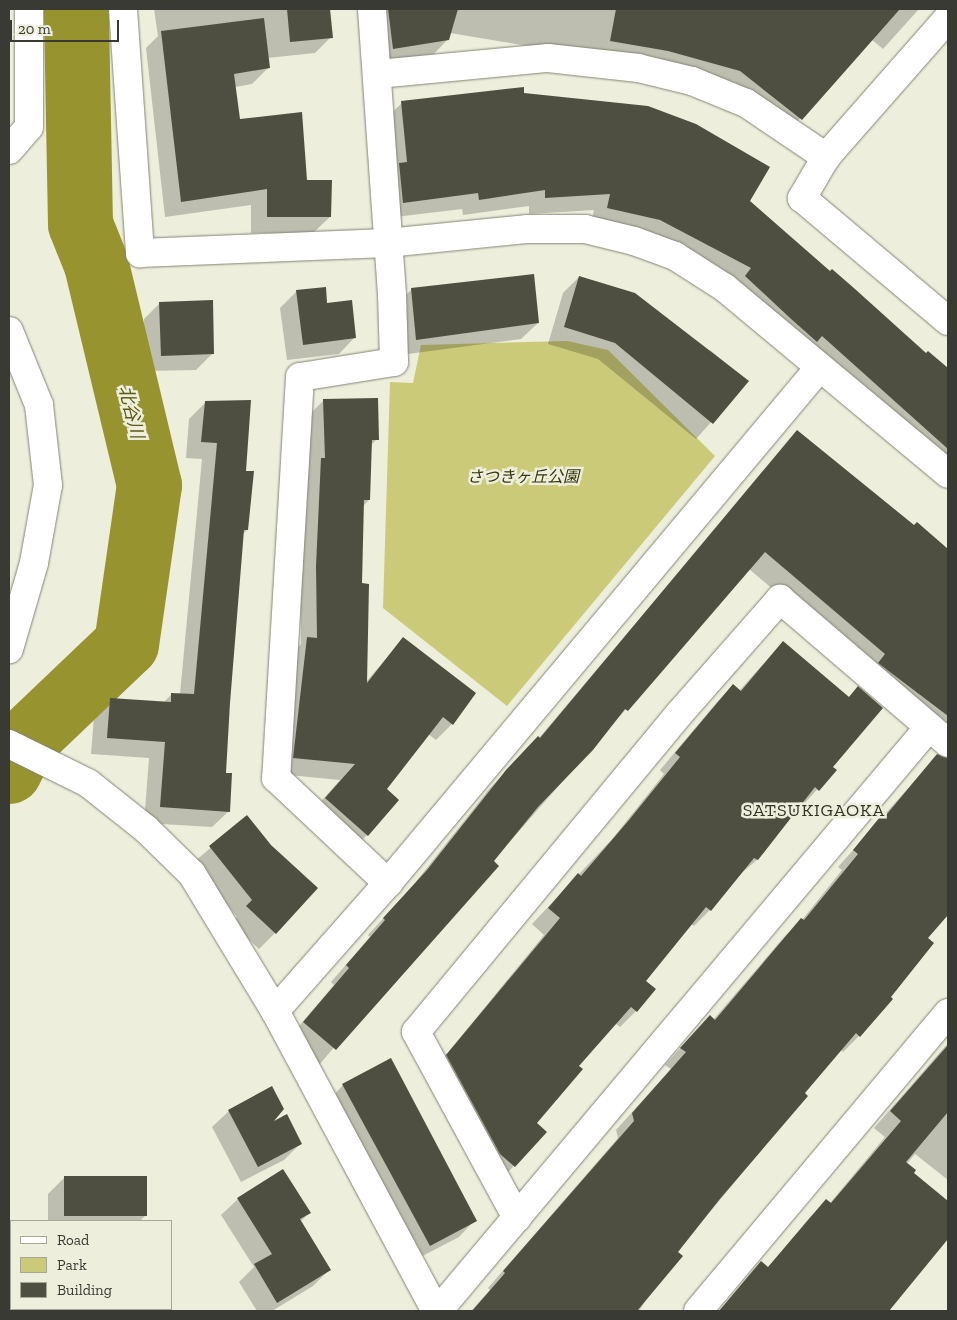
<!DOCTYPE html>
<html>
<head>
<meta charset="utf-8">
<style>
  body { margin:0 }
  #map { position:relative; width:957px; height:1320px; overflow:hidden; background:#eed; font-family:"Zilla Slab","Noto Sans JP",serif }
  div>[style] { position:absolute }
  .green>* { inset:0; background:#cbca78 }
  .shadow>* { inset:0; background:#0003 }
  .river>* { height:65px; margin:-32.5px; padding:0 32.5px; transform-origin:32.5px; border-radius:32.5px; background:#979430 }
  .building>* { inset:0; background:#4f4f41 }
  .roads { filter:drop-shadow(0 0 1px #848474) drop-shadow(0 0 1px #848474) }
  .minor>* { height:28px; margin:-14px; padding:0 14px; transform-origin:14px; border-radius:14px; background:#fff }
  .secondary>* { height:28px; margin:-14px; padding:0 14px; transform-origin:14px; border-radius:14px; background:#fff }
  span { translate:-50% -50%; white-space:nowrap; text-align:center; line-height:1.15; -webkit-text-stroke:5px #eed; paint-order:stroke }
  .park-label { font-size:16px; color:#36350b; font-style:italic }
  .water-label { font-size:18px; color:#5c5a12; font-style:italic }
  .neighbourhood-label { font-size:18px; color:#333326; letter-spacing:1px }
  .frame { position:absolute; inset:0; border:10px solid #3a3a34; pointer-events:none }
  .legend { position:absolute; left:10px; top:1220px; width:162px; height:90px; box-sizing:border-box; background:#eed; border:1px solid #a6a699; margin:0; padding:6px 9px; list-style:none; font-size:15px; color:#3a3a34 }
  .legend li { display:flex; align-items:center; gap:10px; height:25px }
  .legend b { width:25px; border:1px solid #a6a699 }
  .scale { position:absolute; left:10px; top:20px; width:109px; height:22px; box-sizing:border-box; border:2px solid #3a3a34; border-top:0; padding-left:6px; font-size:15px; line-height:18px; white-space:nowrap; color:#3a3a34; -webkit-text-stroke:4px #eed; paint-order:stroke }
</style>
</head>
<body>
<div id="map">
  <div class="green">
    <i style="clip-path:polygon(567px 341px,608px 350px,715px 456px,507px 706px,383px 608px,390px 382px,413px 383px,421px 345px)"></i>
  </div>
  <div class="shadow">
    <i style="clip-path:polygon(154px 9px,329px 9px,331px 37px,315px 53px,267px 58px,268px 68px,252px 84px,235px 87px,239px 120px,306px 181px,330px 217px,313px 233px,251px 233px,251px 205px,165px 217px,146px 48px,158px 36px)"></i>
    <i style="clip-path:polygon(369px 9px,919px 9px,883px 49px,871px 39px,785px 135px,724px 87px,558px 51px,450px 33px,448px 39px,432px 56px,377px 64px)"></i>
    <i style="clip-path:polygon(523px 95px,748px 202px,925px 355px,928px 352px,948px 370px,948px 480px,730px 293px,591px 224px,594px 210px,529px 214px,529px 206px,463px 215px,462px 209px,387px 218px,385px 119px,402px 103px)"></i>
    <i style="clip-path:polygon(579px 277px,709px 352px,710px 350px,748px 381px,696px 439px,598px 359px,548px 344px,563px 293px)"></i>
    <i style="clip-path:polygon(412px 289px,538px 323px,521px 339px,400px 355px,395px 306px)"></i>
    <i style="clip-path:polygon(297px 291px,326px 305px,355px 337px,339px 354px,287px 360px,280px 308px)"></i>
    <i style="clip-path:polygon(160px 303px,212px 354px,196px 370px,145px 371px,144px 319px)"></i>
    <i style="clip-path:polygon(324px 400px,377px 439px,370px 446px,369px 500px,363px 506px,361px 585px,366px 682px,403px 639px,452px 724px,436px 740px,428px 734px,385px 789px,367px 835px,351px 851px,309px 815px,340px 780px,278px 774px,291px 655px,301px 644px,300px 583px,305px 476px,309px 472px,308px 416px)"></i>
    <i style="clip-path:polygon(205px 403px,245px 472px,247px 530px,243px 534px,228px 703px,225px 774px,229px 811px,212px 827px,144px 823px,149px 758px,91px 754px,94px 716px,110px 699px,163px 703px,172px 694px,180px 694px,202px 459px,186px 458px,189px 419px)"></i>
    <i style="clip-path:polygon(797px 432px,948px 556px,948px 746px,870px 671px,749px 569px,492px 862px,319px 1065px,288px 1039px,334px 985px,331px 982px,370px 937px,368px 935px,411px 888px,490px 788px,539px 738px)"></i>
    <i style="clip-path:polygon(783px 642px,848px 698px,858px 688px,831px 767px,835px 770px,802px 806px,800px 805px,757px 860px,739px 875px,710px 910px,694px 926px,691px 924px,645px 981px,636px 1011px,620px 1027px,615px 1023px,578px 1066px,535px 1123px,545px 1132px,498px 1183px,431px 1073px,544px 935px,532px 924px,613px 838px,664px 774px,660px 770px,717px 702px,733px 686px,739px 691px)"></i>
    <i style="clip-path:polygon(925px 769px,948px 788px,948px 913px,926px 938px,859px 1036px,843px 1052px,840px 1049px,803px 1093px,806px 1096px,676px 1253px,639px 1311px,471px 1311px,490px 1290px,488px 1288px,618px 1138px,616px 1130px,671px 1069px,665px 1065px,694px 1033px,713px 1020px,785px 936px,802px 920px,842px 870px,838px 867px)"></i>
    <i style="clip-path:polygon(246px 817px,275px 933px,259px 949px,231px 923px,237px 917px,193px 863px)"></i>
    <i style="clip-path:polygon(948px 1043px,948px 1180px,915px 1154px,900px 1172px,948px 1214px,948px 1237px,887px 1311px,719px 1311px,761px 1262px,768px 1268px,810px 1217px,827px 1201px,830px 1203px,885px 1137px,874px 1128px)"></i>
    <i style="clip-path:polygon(343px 1085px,475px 1220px,459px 1237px,413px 1261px,327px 1102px)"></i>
    <i style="clip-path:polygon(229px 1111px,269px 1125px,301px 1143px,284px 1160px,241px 1182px,212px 1127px)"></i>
    <i style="clip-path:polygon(283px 1170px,309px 1213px,300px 1222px,329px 1270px,313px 1286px,272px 1311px,257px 1311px,239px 1282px,254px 1267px,221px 1215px,238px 1199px)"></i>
    <i style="clip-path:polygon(65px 1177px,146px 1215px,140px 1221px,48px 1221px,48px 1194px)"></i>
    <i style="clip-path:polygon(9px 1286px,11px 1309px,55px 1309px,55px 1311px,9px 1311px)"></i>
  </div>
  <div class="river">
    <i style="left:9px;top:771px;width:32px;rotate:-64deg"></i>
    <i style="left:23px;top:742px;width:142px;rotate:-43.6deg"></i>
    <i style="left:126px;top:644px;width:161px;rotate:-81.8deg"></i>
    <i style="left:149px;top:485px;width:227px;rotate:-103.5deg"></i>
    <i style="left:96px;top:264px;width:43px;rotate:-111.8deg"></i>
    <i style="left:80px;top:224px;width:215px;rotate:-91.1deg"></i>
  </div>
  <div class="building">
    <i style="clip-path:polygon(287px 9px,330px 9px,333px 38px,290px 42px)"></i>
    <i style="clip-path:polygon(388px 9px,458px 9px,449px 40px,393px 49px)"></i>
    <i style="clip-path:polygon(616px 9px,900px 9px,802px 120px,740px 71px,668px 51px,610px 41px)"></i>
    <i style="clip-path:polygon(264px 18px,270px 68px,234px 74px,240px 119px,302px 112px,307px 180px,332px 180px,331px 217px,267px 217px,267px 189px,181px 202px,161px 31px)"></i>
    <i style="clip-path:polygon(524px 87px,524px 93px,648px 106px,696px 124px,770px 167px,750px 201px,830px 271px,832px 269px,855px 289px,926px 353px,928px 351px,948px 368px,948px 449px,822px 336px,817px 342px,790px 318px,745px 276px,751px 268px,660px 220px,607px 208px,610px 194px,545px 198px,545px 190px,479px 200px,478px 193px,403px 203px,399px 163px,407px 162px,401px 101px)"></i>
    <i style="clip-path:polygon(534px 274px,539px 323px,416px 340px,411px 288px)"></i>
    <i style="clip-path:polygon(579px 276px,635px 293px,749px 381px,713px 424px,615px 343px,564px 327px)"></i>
    <i style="clip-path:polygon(326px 287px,327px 303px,352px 300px,356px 338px,303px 345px,296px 290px)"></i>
    <i style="clip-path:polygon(213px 300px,214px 354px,161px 356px,159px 302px)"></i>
    <i style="clip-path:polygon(378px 398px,379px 440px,372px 440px,370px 500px,364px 500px,362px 583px,369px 584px,367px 683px,403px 637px,476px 693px,453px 725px,443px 717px,387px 789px,399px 800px,368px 836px,325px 798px,355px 764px,293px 758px,307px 637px,317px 638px,316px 566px,321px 458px,325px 458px,323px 399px)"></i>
    <i style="clip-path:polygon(251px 400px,246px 471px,254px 471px,248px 530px,244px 530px,230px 703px,226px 773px,232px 773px,230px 812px,160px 807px,165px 742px,107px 738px,110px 698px,171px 702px,171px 693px,194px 694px,217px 443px,201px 442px,205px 401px)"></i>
    <i style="clip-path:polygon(797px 430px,914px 525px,917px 522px,948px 549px,948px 716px,878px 663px,885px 654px,765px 552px,628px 711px,625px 709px,593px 750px,538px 807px,494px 861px,499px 866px,336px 1050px,303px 1022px,349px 968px,346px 965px,385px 920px,383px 918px,427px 870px,506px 770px,538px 736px,540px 738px)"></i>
    <i style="clip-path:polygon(783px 641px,849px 697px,858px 686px,883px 708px,833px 767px,837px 770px,819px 791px,815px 787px,758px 860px,754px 858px,711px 911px,706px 907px,646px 981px,656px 989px,637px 1012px,631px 1007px,579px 1066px,583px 1069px,537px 1123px,547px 1132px,515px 1167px,500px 1154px,446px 1055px,560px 918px,548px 908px,578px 873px,581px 876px,629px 820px,680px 757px,675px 753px,733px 684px,741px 691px)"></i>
    <i style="clip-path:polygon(937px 754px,948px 758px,948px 915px,928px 938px,934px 943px,891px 997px,893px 999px,860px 1037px,856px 1033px,805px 1093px,808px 1096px,719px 1200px,678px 1252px,683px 1256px,637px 1311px,472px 1311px,505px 1273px,503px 1271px,634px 1121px,632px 1113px,686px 1052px,680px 1048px,710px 1015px,715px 1020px,801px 918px,804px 920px,858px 854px,853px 850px,884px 812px,887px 814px)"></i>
    <i style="clip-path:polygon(247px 815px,271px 845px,318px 888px,276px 934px,246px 906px,252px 900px,209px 846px)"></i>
    <i style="clip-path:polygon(948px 1045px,948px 1112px,906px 1162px,916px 1170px,914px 1173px,948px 1201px,948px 1239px,889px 1311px,719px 1311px,761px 1261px,768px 1267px,826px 1199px,831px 1203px,901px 1121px,890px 1111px)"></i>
    <i style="clip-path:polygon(391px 1058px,477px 1221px,430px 1246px,342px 1084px)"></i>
    <i style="clip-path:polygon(272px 1086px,284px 1109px,274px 1121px,287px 1114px,302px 1144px,258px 1167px,228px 1110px)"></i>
    <i style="clip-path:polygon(283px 1169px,311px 1213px,300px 1219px,331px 1270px,277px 1303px,254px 1264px,272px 1254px,237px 1198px)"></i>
    <i style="clip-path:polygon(64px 1176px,147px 1176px,147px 1216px,64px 1216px)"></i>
  </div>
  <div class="roads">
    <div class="minor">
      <i style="left:123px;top:9px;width:245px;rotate:86deg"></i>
      <i style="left:140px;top:253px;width:247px;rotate:-2.3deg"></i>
      <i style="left:387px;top:243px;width:142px;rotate:-5.7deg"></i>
      <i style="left:528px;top:229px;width:57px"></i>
      <i style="left:585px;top:229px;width:50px;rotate:13.8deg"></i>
      <i style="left:634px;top:241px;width:44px;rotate:20.1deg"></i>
      <i style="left:675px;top:256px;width:59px;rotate:32.6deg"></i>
      <i style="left:725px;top:288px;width:290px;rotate:39.8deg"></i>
      <i style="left:372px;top:9px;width:286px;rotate:86deg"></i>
      <i style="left:392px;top:294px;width:68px;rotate:88.3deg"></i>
      <i style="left:394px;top:362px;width:95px;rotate:170.9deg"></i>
      <i style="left:300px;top:377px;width:402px;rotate:93.4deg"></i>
      <i style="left:276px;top:778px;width:154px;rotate:43.2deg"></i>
      <i style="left:948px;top:18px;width:185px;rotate:131.3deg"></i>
      <i style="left:826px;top:157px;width:48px;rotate:120.3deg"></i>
      <i style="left:802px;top:198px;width:191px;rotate:40.1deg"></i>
      <i style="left:378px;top:74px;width:171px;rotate:-5.4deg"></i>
      <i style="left:548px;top:58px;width:91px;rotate:6.3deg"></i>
      <i style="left:638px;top:68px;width:56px;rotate:13.5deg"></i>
      <i style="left:692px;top:81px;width:58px;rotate:22.2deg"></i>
      <i style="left:746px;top:103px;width:97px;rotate:34deg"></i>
      <i style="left:9px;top:150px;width:30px;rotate:-49deg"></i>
      <i style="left:29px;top:127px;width:118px;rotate:-90deg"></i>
      <i style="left:9px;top:744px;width:88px;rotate:26.3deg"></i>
      <i style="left:88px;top:783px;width:74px;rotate:38.4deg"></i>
      <i style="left:146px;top:829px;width:64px;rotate:44.4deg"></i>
      <i style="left:192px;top:874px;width:160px;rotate:58.8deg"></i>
      <i style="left:275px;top:1011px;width:340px;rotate:61.8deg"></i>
      <i style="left:275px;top:1011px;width:171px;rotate:-48.6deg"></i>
      <i style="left:388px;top:883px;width:672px;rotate:-50.07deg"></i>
      <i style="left:517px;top:1218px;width:212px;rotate:-118.5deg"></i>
      <i style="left:416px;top:1032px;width:414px;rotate:-50.4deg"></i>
      <i style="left:680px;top:713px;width:152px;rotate:-48.7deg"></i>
      <i style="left:780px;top:599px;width:221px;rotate:40.6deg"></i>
      <i style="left:438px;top:1311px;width:763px;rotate:-49.94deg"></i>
      <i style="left:698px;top:1311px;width:389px;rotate:-50deg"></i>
    </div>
    <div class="secondary">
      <i style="left:9px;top:331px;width:80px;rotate:67.9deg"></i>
      <i style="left:39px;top:405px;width:81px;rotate:83.6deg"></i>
      <i style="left:48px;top:485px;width:79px;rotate:100.2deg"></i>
      <i style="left:34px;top:563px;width:90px;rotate:106.2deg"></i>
    </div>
  </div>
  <div class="park-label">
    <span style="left:523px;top:477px">さつきヶ丘公園</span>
  </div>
  <div class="water-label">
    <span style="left:131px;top:412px;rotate:76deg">北谷川</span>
  </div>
  <div class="neighbourhood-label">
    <span style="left:814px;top:810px">SATSUKIGAOKA</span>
  </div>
  <div class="frame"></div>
  <ul class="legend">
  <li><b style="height:6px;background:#fff"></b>Road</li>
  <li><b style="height:14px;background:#cbca78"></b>Park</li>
  <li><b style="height:14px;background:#4f4f41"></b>Building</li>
  </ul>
  <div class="scale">20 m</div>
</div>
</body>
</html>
